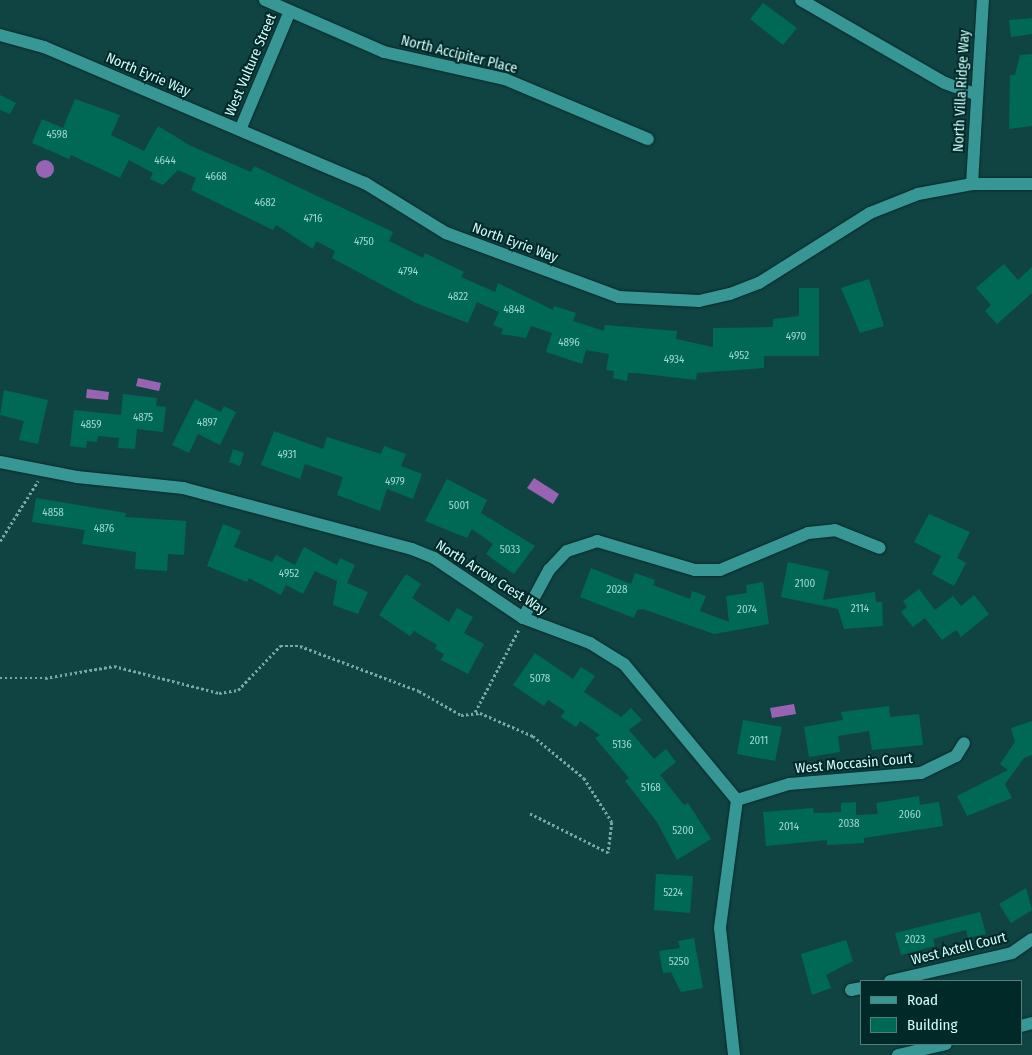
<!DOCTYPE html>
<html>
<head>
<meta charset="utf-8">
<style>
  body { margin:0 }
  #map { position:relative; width:1032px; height:1055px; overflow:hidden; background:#0f4443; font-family:"Fira Sans Condensed",sans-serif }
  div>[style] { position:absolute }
  .water>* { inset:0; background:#9863b3 }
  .round { border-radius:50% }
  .building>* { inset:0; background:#006955 }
  .path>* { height:2.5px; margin-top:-1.25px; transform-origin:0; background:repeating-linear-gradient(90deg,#77a7a6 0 2.5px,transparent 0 5px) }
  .roads { filter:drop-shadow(0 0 1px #092727) drop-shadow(0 0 1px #092727) }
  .minor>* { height:12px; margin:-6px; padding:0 6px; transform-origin:6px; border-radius:6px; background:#369795 }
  span { translate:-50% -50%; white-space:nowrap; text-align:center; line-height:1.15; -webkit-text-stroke:4px #002928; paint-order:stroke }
  .number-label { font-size:11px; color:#9dd8d2 }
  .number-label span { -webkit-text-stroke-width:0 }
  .street-label { font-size:14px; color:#d1fdfb }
  .legend { position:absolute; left:860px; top:980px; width:162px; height:65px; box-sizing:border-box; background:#002928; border:1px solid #547e7c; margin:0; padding:6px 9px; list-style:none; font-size:15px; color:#d1fdfb }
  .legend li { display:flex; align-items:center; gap:10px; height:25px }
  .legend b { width:25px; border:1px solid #547e7c }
</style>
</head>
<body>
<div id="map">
  <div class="water">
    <i class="round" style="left:36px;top:160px;width:18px;height:18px"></i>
    <i style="clip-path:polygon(138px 378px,161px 383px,159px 391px,136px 386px)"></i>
    <i style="clip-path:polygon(87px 389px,109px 392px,108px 400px,86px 398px)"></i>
    <i style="clip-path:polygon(534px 478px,559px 494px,553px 504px,527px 488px)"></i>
    <i style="clip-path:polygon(794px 704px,796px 714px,772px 718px,770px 708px)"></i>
  </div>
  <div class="building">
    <i style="clip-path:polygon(763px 3px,797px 28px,783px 45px,750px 19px)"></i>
    <i style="clip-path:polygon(1032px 18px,1032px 34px,1011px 37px,1009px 20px)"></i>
    <i style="clip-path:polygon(1032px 54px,1032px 126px,1009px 129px,1010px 75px,1015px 75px,1020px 55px)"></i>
    <i style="clip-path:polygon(0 95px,16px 103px,10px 114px,0 110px)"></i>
    <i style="clip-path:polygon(75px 99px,120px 115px,111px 135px,144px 151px,158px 126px,191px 146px,251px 172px,254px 166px,393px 232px,389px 241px,423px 258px,425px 253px,464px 272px,461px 277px,495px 292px,498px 283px,553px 310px,554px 306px,576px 313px,573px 321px,604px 331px,605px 325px,677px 331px,676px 339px,713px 347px,713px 328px,773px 327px,773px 319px,799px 316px,799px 288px,819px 288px,819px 356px,764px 356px,764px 368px,697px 373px,696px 380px,636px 373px,628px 373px,627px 381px,613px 378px,614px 371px,606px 370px,609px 354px,586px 350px,582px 364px,546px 352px,552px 333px,531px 326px,526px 338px,501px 334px,503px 329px,493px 325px,499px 312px,477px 302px,468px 323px,416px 303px,332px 258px,335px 251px,316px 241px,313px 249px,276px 225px,273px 230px,191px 190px,196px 178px,178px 170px,163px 185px,150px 179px,153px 173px,129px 160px,120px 178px,71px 155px,69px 159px,32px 143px,42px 119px,63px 128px)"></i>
    <i style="clip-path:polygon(1004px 264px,1018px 280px,1032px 267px,1032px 293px,997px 324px,985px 311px,991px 305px,976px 288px)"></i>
    <i style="clip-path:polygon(869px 279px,884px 326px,860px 333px,841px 288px)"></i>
    <i style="clip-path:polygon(4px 390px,48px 400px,38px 444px,19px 440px,24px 421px,0 415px)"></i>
    <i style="clip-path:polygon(123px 394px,157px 398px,156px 406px,166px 407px,163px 432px,137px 429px,135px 449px,118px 448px,119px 438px,98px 436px,97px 442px,87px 441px,86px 448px,70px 446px,74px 410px,121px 415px)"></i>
    <i style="clip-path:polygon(195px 399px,221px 412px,224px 406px,236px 412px,220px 445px,198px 434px,189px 453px,172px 445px)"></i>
    <i style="clip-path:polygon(274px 431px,323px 449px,327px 437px,381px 454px,384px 446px,406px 454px,401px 466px,422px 474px,413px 499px,387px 489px,380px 511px,337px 495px,343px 477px,305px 464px,300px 479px,261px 465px)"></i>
    <i style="clip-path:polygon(233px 449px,244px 453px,240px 466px,229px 462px)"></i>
    <i style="clip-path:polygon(447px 479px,487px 500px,481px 513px,535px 546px,514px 574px,486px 554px,493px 544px,472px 529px,467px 538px,425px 521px)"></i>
    <i style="clip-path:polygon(36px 498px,126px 513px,125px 517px,186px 521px,184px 555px,168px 554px,167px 571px,135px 569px,136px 552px,82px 544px,85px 530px,32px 522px)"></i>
    <i style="clip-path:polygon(929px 514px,970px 532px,957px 558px,966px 563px,954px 586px,932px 574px,941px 556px,914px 542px)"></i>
    <i style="clip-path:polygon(223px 524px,241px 531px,234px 547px,272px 562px,276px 555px,295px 565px,304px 547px,337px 565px,340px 558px,355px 565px,347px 583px,368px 592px,358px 614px,333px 605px,337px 581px,315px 571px,303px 594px,286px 585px,281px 595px,249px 578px,247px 582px,207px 566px)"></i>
    <i style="clip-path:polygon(788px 562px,829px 571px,823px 600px,875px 592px,876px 602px,882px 602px,883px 626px,844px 629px,838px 609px,781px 597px)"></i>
    <i style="clip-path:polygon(591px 568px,631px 584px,635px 573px,655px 580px,653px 585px,690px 599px,692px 591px,706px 596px,700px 611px,729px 622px,726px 596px,747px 593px,746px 585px,763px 582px,769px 624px,714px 634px,643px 609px,637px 610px,634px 618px,580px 597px)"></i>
    <i style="clip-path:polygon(406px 574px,421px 584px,412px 598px,449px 622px,457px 608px,473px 617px,464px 633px,484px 644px,468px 674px,441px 660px,444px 654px,435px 649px,437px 645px,414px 631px,410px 636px,379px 615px)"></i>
    <i style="clip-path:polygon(919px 589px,935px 610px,953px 596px,961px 606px,974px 595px,989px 614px,961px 637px,956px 630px,942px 640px,925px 618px,913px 627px,901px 612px,907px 607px,903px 601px)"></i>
    <i style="clip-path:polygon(535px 653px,573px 679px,581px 667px,595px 676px,584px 692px,621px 717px,631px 708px,642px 720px,629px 730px,654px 759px,666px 749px,676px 762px,660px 775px,684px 805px,688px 803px,711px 839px,677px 860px,657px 822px,625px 781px,629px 778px,595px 738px,600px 735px,580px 721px,576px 727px,561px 717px,565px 711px,548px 700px,544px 706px,513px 685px)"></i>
    <i style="clip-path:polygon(889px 706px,890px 717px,919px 714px,923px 745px,872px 750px,869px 731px,838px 736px,840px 752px,809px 757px,804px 727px,843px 720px,841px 712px)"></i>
    <i style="clip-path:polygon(743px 720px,782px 727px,775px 761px,737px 754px)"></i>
    <i style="clip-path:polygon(1032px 721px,1032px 755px,1024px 758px,1005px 784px,1012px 798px,967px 816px,957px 796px,1008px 770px,1000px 764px,1015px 742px,1011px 728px)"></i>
    <i style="clip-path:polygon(919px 796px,920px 805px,939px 802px,943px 826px,864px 838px,864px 843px,827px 845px,827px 840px,766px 846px,763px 812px,813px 808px,814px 813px,841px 812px,841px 803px,856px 802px,856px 815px,878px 814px,876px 803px)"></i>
    <i style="clip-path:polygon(656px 874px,693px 876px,690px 913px,654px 910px)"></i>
    <i style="clip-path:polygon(1026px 888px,1032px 910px,1011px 923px,999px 904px)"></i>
    <i style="clip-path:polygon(980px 912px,986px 934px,968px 938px,966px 930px,933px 939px,935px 946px,901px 955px,895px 933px)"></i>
    <i style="clip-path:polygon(694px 938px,703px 988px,681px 992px,671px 972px,663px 973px,659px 951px,680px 948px,678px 941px)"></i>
    <i style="clip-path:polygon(846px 940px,853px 961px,826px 975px,831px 988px,812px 995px,801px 954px)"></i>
  </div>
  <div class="path">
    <i style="left:0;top:541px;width:71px;rotate:-57.7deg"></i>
    <i style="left:0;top:678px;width:45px"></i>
    <i style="left:45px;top:678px;width:70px;rotate:-9.9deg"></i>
    <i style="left:114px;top:666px;width:108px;rotate:14.4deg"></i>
    <i style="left:219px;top:693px;width:19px;rotate:-9deg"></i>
    <i style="left:238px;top:690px;width:61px;rotate:-46.3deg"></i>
    <i style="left:280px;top:646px;width:20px"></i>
    <i style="left:300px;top:646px;width:127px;rotate:20.7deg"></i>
    <i style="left:419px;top:691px;width:48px;rotate:29.7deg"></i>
    <i style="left:461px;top:715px;width:19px;rotate:-6deg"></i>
    <i style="left:480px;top:713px;width:58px;rotate:23.5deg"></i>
    <i style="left:533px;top:736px;width:66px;rotate:39.5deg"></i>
    <i style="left:584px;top:778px;width:52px;rotate:57.5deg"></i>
    <i style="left:612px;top:822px;width:31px;rotate:97deg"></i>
    <i style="left:608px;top:853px;width:89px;rotate:-153.4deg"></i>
    <i style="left:475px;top:712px;width:94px;rotate:-62.1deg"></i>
  </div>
  <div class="roads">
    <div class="minor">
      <i style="left:265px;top:0;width:130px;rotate:23.6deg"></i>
      <i style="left:384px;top:52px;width:124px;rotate:12.6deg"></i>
      <i style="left:505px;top:79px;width:155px;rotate:22.8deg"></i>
      <i style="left:801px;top:0;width:166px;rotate:30deg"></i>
      <i style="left:945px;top:83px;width:33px;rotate:20deg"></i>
      <i style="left:0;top:35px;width:46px;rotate:15.3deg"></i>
      <i style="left:44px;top:47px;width:349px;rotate:23deg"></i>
      <i style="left:365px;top:183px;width:95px;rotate:31.7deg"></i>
      <i style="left:446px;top:233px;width:184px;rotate:20.3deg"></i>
      <i style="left:619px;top:297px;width:80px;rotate:2.9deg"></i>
      <i style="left:699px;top:301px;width:32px;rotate:-13deg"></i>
      <i style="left:730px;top:294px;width:31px;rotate:-21deg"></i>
      <i style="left:759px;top:283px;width:131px;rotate:-32.2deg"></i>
      <i style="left:870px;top:213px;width:52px;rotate:-21.6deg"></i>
      <i style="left:918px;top:194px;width:55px;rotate:-10.5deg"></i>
      <i style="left:972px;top:184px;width:60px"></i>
      <i style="left:240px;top:130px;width:129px;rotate:-67.2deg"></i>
      <i style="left:972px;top:184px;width:184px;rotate:-86.6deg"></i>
      <i style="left:0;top:462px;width:78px;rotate:11deg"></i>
      <i style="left:77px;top:477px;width:107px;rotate:5.9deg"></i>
      <i style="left:183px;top:488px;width:237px;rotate:14.9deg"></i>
      <i style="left:412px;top:549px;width:24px;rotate:22deg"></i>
      <i style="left:434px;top:558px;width:107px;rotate:34deg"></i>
      <i style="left:523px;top:618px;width:72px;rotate:20.5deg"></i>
      <i style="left:590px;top:643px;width:40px;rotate:32deg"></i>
      <i style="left:624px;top:664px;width:177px;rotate:50.3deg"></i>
      <i style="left:737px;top:800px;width:129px;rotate:97.6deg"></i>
      <i style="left:720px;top:928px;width:128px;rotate:83.7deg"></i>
      <i style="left:523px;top:618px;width:55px;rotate:-61.6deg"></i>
      <i style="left:549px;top:570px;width:26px;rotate:-47deg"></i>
      <i style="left:567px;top:551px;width:32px;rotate:-18deg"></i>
      <i style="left:597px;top:541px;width:102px;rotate:16.5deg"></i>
      <i style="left:695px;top:570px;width:25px"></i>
      <i style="left:720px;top:570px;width:95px;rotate:-22.8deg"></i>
      <i style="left:808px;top:533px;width:27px;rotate:-6deg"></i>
      <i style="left:835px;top:530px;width:48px;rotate:21.8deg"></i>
      <i style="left:737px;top:800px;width:54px;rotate:-17.1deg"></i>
      <i style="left:789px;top:784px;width:132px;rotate:-4.8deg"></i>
      <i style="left:921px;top:773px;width:39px;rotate:-26deg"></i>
      <i style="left:956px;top:756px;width:15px;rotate:-58deg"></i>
      <i style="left:890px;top:981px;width:125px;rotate:-12.9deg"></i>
      <i style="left:1012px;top:953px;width:24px;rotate:-35deg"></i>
      <i style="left:851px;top:990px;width:10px;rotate:-11deg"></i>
      <i style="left:1021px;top:1026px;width:11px;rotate:-15deg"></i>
      <i style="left:898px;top:1055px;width:49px;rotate:-12.9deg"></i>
    </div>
  </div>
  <div class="number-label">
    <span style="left:57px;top:135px">4598</span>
    <span style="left:165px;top:161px">4644</span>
    <span style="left:216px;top:177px">4668</span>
    <span style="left:265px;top:203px">4682</span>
    <span style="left:313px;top:219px">4716</span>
    <span style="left:364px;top:242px">4750</span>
    <span style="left:408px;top:272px">4794</span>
    <span style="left:458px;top:297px">4822</span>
    <span style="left:514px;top:310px">4848</span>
    <span style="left:796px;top:337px">4970</span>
    <span style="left:569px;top:343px">4896</span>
    <span style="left:739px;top:356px">4952</span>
    <span style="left:674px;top:360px">4934</span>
    <span style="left:143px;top:418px">4875</span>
    <span style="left:207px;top:423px">4897</span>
    <span style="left:91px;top:425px">4859</span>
    <span style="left:287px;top:455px">4931</span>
    <span style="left:395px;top:482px">4979</span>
    <span style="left:459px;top:506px">5001</span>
    <span style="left:53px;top:513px">4858</span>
    <span style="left:104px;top:529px">4876</span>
    <span style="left:510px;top:550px">5033</span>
    <span style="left:289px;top:574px">4952</span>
    <span style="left:805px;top:584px">2100</span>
    <span style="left:617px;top:590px">2028</span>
    <span style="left:860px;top:609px">2114</span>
    <span style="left:747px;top:610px">2074</span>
    <span style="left:540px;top:679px">5078</span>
    <span style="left:759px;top:741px">2011</span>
    <span style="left:622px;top:745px">5136</span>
    <span style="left:651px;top:788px">5168</span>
    <span style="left:910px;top:815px">2060</span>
    <span style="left:849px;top:824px">2038</span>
    <span style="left:789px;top:827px">2014</span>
    <span style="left:683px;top:831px">5200</span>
    <span style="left:673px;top:893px">5224</span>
    <span style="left:915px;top:940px">2023</span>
    <span style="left:679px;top:962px">5250</span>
  </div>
  <div class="street-label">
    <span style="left:459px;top:55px;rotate:14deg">North Accipiter Place</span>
    <span style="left:251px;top:65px;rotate:-67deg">West Vulture Street</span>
    <span style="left:148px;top:75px;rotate:23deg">North Eyrie Way</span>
    <span style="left:962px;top:91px;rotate:-87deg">North Villa Ridge Way</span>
    <span style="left:515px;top:243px;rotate:20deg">North Eyrie Way</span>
    <span style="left:491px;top:578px;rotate:32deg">North Arrow Crest Way</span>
    <span style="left:854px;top:764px;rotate:-5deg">West Moccasin Court</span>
    <span style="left:959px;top:949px;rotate:-14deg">West Axtell Court</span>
  </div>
  <ul class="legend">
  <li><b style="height:6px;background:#369795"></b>Road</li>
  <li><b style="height:14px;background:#006955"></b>Building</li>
  </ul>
</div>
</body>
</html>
